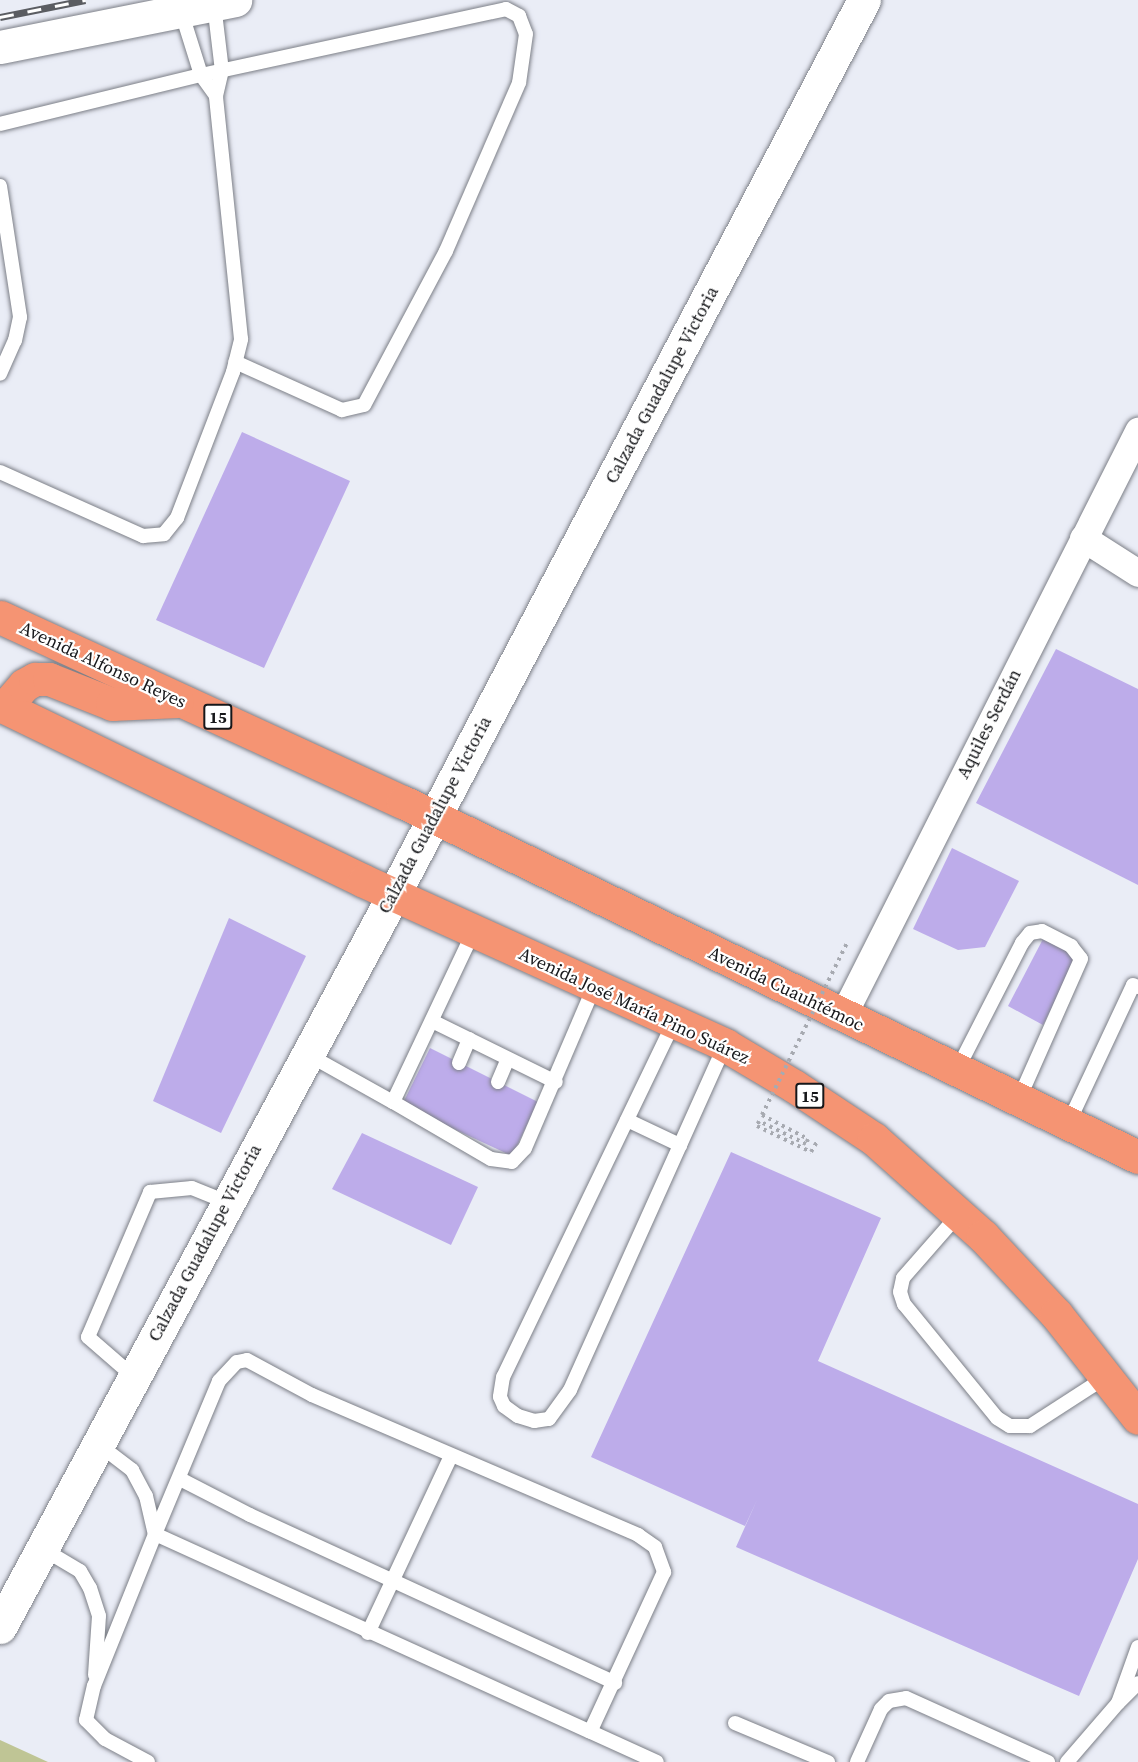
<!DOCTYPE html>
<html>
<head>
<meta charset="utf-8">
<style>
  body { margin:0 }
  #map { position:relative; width:1138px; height:1762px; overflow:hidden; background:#eaedf6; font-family:"Source Serif 4",serif }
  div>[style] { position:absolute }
  .green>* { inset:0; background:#bfc595 }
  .building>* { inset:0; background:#bdacea }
  .path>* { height:4px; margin-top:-2px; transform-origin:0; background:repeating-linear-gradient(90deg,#a7aab1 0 3px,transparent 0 7.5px) }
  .roads { filter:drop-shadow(0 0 2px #7c7f87) drop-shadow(0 0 2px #7c7f87) }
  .lane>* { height:14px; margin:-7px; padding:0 7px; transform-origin:7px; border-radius:7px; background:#fff }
  .street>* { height:27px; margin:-13.5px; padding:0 13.5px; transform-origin:13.5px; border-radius:13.5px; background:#fff }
  .secondary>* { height:33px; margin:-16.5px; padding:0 16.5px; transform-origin:16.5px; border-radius:16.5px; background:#fff }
  .highway>* { height:33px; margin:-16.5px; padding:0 16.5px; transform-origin:16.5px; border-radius:16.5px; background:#f59473 }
  .rail>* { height:7px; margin-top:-3.5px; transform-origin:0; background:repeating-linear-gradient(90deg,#fff 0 14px,#5b5d62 0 28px); box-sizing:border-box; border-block:2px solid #5b5d62 }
  .path-bridge>* { height:4px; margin-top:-2px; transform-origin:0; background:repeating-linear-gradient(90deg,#a7aab1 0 3px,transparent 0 7.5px) }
  span { translate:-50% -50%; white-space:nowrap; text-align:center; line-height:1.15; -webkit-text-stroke:4.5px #fff; paint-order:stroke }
  .shield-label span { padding:2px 4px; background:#fff; border:2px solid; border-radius:4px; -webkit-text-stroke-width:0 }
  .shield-label { font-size:16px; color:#16171a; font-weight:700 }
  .street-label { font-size:18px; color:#16171a }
</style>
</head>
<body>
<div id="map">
  <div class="green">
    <i style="clip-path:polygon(0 1740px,48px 1762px,0 1762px)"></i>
  </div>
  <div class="building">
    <i style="clip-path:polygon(242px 432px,350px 481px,264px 668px,156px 620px)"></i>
    <i style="clip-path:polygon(1056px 649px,1138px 689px,1138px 885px,976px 803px)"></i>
    <i style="clip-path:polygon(952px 848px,1019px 881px,985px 947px,958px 950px,913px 929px)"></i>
    <i style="clip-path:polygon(229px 918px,306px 956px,221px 1133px,153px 1101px)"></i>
    <i style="clip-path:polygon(1044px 937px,1078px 956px,1043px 1025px,1008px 1006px)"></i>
    <i style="clip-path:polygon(430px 1048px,538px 1102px,512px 1156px,402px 1105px)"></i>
    <i style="clip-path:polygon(362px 1133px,478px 1187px,451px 1245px,332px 1189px)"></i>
    <i style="clip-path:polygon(731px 1152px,881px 1218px,818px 1361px,1138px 1504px,1138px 1559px,1079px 1696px,736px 1547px,757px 1500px,745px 1526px,591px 1457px)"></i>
  </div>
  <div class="path">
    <i style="left:762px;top:1115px;width:52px;rotate:27.6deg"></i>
    <i style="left:808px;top:1139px;width:5px;rotate:112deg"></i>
    <i style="left:806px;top:1144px;width:52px;rotate:-153.9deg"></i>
    <i style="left:759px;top:1121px;width:5px;rotate:112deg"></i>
    <i style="left:757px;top:1126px;width:60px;rotate:25.7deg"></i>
    <i style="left:811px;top:1152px;width:14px;rotate:-60deg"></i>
  </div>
  <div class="roads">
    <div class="lane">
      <i style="left:181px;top:11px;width:67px;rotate:72.6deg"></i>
      <i style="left:201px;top:75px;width:26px;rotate:54deg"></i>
      <i style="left:216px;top:96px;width:26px;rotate:-77deg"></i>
      <i style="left:222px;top:71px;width:67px;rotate:-96.8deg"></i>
      <i style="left:0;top:124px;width:207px;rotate:-13.7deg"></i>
      <i style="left:201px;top:75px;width:312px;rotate:-12.2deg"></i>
      <i style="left:506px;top:9px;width:15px;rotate:28deg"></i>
      <i style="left:519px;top:16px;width:19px;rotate:69deg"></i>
      <i style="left:526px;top:34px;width:49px;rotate:98.1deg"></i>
      <i style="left:519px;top:83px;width:183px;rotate:113.5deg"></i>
      <i style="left:446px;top:251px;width:174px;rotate:118deg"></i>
      <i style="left:364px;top:405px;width:23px;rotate:167deg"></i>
      <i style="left:342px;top:410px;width:117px;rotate:-155.8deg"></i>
      <i style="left:0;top:186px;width:133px;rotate:81.3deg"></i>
      <i style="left:20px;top:317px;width:24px;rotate:102deg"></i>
      <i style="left:15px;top:340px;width:37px;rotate:114deg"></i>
      <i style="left:0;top:472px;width:157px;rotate:24.1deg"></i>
      <i style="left:143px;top:536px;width:21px;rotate:-5deg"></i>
      <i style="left:164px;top:534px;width:21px;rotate:-51deg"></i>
      <i style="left:177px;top:518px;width:156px;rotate:-69deg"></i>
      <i style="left:233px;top:372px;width:34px;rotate:-76deg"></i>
      <i style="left:241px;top:339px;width:244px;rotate:-95.9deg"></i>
      <i style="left:432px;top:1021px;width:138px;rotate:26.2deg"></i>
      <i style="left:674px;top:1022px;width:394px;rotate:115.7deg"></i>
      <i style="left:503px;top:1377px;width:20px;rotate:99deg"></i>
      <i style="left:500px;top:1397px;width:10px;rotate:66deg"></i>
      <i style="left:504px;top:1406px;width:17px;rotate:36deg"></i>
      <i style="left:518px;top:1416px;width:17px;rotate:17deg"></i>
      <i style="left:534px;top:1421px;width:15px;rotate:-8deg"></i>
      <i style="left:549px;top:1419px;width:36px;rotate:-54deg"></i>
      <i style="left:570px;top:1390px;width:378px;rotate:-65.8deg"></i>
      <i style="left:307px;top:1054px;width:98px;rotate:29.2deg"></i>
      <i style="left:393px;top:1102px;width:189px;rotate:-64.7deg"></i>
      <i style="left:459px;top:1063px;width:26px;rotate:-67deg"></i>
      <i style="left:957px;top:1070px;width:143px;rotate:-62.9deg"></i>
      <i style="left:1022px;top:943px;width:13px;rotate:-51deg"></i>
      <i style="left:1030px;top:933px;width:12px;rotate:-9deg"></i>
      <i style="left:1042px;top:931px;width:33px;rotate:27deg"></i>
      <i style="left:1071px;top:946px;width:16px;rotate:52deg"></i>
      <i style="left:1081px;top:959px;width:153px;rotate:113.9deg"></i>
      <i style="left:498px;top:1082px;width:25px;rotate:-67deg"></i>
      <i style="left:393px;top:1102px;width:113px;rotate:30.2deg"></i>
      <i style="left:491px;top:1159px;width:21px;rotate:8deg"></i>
      <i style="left:512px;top:1162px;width:19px;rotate:-47deg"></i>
      <i style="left:525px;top:1148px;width:177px;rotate:-66.8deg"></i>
      <i style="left:627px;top:1120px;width:59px;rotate:25.3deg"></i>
      <i style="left:1068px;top:1124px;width:153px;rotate:-64.9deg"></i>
      <i style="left:1133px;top:985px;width:5px;rotate:22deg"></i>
      <i style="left:959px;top:1214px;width:85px;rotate:131.2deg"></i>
      <i style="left:903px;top:1278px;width:14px;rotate:102deg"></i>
      <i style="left:900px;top:1292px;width:13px;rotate:72deg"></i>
      <i style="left:904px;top:1304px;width:147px;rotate:50.8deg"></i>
      <i style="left:997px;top:1418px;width:15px;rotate:32deg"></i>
      <i style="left:1010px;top:1426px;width:20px"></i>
      <i style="left:1030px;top:1426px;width:90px;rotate:-32.8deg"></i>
      <i style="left:134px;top:1377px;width:61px;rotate:-139deg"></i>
      <i style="left:88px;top:1337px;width:158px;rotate:-66.8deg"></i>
      <i style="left:150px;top:1192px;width:42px;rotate:-5.4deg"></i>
      <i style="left:192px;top:1188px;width:38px;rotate:22deg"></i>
      <i style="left:98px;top:1444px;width:43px;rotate:37.4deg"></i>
      <i style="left:132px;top:1470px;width:30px;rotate:62deg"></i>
      <i style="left:146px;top:1496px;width:39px;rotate:77deg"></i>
      <i style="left:180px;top:1479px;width:79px;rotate:27.2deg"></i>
      <i style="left:250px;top:1515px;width:402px;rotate:24.7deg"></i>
      <i style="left:155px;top:1534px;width:166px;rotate:-67.3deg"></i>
      <i style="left:219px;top:1381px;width:26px;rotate:-47deg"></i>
      <i style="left:237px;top:1362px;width:10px;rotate:-11deg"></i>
      <i style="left:247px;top:1360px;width:74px;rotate:28.3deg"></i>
      <i style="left:312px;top:1395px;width:355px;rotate:23.2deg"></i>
      <i style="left:638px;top:1535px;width:21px;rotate:35deg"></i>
      <i style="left:655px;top:1547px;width:27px;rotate:70deg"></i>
      <i style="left:664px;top:1572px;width:176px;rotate:114.8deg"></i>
      <i style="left:43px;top:1549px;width:43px;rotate:30.7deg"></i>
      <i style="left:80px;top:1571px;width:20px;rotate:60deg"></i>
      <i style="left:90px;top:1588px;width:29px;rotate:72deg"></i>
      <i style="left:99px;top:1616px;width:59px;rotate:93.9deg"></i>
      <i style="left:368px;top:1633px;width:195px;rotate:-64.9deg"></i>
      <i style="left:1138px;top:1647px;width:59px;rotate:109.7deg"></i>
      <i style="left:1118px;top:1703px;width:28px;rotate:-45deg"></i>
      <i style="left:735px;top:1723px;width:101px;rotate:22.8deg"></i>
      <i style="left:148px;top:1762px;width:49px;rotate:-151.9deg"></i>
      <i style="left:105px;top:1739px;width:27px;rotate:-135deg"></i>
      <i style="left:86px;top:1720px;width:35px;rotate:-77deg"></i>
      <i style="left:94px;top:1686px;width:164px;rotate:-68.1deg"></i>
      <i style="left:155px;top:1534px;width:551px;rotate:24.43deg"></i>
      <i style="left:857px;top:1762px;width:58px;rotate:-65.6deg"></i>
      <i style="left:881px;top:1709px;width:11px;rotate:-45deg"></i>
      <i style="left:889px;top:1701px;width:17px;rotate:-10deg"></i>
      <i style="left:906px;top:1698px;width:156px;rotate:24.3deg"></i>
      <i style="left:1067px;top:1762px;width:78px;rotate:-49.2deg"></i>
    </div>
    <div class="street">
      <i style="left:1083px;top:538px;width:65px;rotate:32.5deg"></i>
      <i style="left:842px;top:1017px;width:657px;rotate:-63.2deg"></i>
    </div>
    <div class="secondary">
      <i style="left:0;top:47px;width:240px;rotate:-11.3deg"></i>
      <i style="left:0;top:1627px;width:832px;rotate:-61.74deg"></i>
      <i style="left:394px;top:894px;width:1010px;rotate:-62.27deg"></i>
    </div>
    <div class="highway">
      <i style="left:0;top:617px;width:443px;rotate:24.7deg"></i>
      <i style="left:403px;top:802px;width:816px;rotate:25.78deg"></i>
      <i style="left:0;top:705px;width:404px;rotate:25.8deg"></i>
      <i style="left:364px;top:881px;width:397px;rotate:24.4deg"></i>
      <i style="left:725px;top:1045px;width:80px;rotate:30.7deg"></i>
      <i style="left:794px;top:1086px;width:96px;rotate:33.5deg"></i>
      <i style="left:874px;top:1139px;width:146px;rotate:41.7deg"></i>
      <i style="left:983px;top:1236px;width:107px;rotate:46.9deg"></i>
      <i style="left:1056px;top:1314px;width:132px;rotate:51.7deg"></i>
      <i style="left:5px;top:707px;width:29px;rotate:-49deg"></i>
      <i style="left:24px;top:685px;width:13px;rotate:-29deg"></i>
      <i style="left:35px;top:679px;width:14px"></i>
      <i style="left:49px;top:679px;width:68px;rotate:21.6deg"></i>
      <i style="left:112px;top:704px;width:65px;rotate:-2.6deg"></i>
    </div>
  </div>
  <div class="rail">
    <i style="left:0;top:17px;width:87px;rotate:-11.3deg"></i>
  </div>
  <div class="path-bridge">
    <i style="left:762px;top:1115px;width:192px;rotate:-63.7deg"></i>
  </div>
  <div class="shield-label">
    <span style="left:218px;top:717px">15</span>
    <span style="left:810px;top:1096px">15</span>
  </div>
  <div class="street-label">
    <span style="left:662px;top:385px;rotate:-62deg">Calzada Guadalupe Victoria</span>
    <span style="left:103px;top:665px;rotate:25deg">Avenida Alfonso Reyes</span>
    <span style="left:989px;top:724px;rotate:-63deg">Aquiles Serdán</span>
    <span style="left:435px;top:815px;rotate:-62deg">Calzada Guadalupe Victoria</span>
    <span style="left:786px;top:989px;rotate:26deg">Avenida Cuauhtémoc</span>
    <span style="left:634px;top:1006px;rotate:25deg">Avenida José María Pino Suárez</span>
    <span style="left:205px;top:1243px;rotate:-62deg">Calzada Guadalupe Victoria</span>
  </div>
</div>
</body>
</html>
